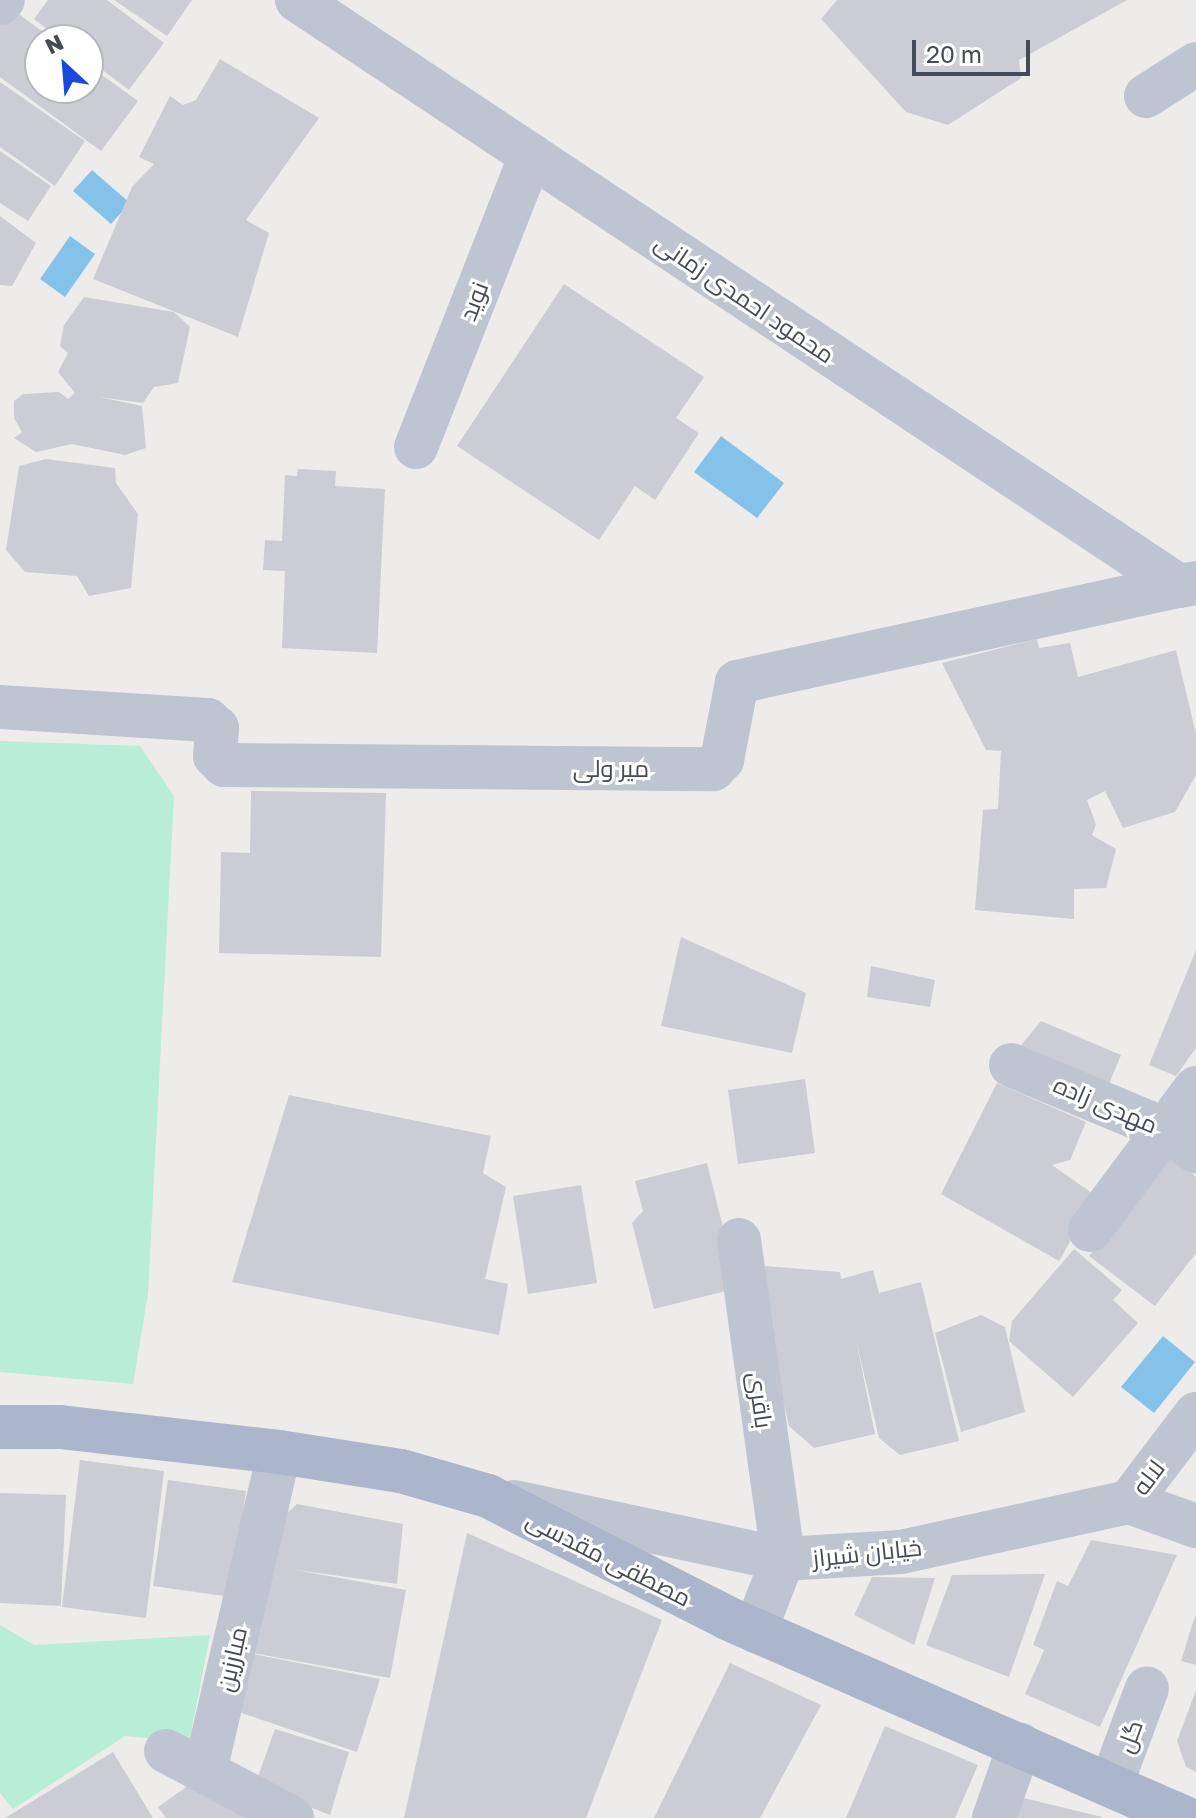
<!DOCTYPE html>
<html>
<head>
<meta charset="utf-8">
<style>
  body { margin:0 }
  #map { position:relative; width:1196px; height:1818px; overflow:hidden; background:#eeeceb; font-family:"Golos Text",Cairo,sans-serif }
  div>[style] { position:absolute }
  .green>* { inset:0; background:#b8edd7 }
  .water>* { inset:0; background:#85c2ea }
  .building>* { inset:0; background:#cbccd4 }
  .minor>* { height:44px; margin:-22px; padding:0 22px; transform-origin:22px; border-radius:22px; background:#bec5d1 }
  .major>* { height:44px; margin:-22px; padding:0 22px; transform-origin:22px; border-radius:22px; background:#abb5cb }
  span { translate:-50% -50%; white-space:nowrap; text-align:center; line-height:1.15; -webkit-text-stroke:6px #fff; paint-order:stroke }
  .street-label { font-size:24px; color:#444b58 }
  .north { position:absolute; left:24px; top:24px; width:80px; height:80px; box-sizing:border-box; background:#fff; border:2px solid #b4b7bc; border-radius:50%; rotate:334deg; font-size:22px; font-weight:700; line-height:32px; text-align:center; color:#444b58 }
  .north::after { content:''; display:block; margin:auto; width:28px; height:36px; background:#1949da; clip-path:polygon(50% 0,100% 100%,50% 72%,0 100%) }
  .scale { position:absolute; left:912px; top:40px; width:118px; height:36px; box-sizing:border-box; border:4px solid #444b58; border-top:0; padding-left:10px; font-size:24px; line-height:28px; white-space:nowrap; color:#444b58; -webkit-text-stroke:6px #fff; paint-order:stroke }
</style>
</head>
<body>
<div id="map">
  <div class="green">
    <i style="clip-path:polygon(0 741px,140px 746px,174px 796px,148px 1293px,133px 1384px,0 1372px)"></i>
    <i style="clip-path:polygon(0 1625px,34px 1645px,210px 1635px,189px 1742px,125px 1736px,13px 1809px,0 1793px)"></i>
  </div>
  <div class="water">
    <i style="clip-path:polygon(92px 170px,130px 203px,111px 224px,73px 191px)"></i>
    <i style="clip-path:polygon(70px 236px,95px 254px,65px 297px,40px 279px)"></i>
    <i style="clip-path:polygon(721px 436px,784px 483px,757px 518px,694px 472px)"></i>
    <i style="clip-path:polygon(1163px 1336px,1195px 1362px,1154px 1413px,1121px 1387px)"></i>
  </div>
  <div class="building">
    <i style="clip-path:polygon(48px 0,107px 0,164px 43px,129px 90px,88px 59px,88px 40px,62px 40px,34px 19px)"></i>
    <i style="clip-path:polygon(114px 0,192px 0,167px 36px)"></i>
    <i style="clip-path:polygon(837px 0,1127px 0,1019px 60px,1021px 78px,948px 125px,906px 112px,821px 19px)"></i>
    <i style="clip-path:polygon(12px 9px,54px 40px,40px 40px,40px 88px,88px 88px,88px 65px,138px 101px,101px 151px,0 77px,0 26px)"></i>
    <i style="clip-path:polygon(220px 59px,319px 118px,246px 220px,269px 233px,238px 337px,93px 279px,132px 187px,154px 164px,139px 157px,170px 96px,183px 105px,196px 100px)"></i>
    <i style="clip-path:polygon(0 82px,85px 141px,55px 186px,0 147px)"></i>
    <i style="clip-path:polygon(0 151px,51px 186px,28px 221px,0 203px)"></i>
    <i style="clip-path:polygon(0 216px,36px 243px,12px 286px,0 285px)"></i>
    <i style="clip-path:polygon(564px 284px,704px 377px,676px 418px,699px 433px,655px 500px,635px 486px,599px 540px,457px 446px)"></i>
    <i style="clip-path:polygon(84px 297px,174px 312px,190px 327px,178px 383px,154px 387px,143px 403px,99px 397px,142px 406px,146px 448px,125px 455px,72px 444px,36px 452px,14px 438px,22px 432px,14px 418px,14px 401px,23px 394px,59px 392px,68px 399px,75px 393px,58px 372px,68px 353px,60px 346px,64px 325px)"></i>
    <i style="clip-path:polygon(46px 459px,115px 468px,116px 483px,138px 514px,131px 588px,89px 596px,77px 576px,25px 572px,6px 550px,19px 466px)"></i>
    <i style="clip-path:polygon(298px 469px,336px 471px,335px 486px,385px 489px,377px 653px,282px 648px,285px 571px,263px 570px,265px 540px,282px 541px,285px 475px,297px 476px)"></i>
    <i style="clip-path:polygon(1037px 639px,1039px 648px,1070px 643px,1078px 677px,1176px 650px,1196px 734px,1196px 775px,1175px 812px,1123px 828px,1105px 791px,1087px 800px,1096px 825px,1092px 835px,1116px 849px,1106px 888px,1074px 889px,1074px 919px,975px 910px,983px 810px,998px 809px,1001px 751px,986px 750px,942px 663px)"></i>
    <i style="clip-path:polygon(251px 791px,386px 793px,381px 957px,219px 953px,221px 852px,250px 853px)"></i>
    <i style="clip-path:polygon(681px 937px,806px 993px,792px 1053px,661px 1026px)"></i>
    <i style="clip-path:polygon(1196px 950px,1196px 1048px,1176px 1076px,1149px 1065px)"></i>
    <i style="clip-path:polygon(871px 966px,935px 980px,930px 1007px,867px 997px)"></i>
    <i style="clip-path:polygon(1041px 1021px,1121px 1055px,1105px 1094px,1013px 1055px)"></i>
    <i style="clip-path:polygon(805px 1079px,815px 1153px,738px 1164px,728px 1090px)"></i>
    <i style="clip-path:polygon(997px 1083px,1086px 1122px,1070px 1160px,1052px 1165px,1096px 1196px,1059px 1261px,941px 1194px)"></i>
    <i style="clip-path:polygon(289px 1095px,491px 1136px,483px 1173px,506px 1187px,485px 1279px,508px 1284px,499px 1335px,232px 1282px)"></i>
    <i style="clip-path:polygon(1170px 1154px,1196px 1177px,1196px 1253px,1155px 1306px,1089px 1256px)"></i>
    <i style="clip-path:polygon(707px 1163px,738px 1288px,654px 1309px,632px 1223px,643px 1211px,635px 1181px)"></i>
    <i style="clip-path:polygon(581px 1185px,597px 1283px,528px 1294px,513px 1196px)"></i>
    <i style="clip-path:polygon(1074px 1249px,1122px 1290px,1113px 1300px,1138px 1323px,1073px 1397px,1009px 1341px,1012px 1321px)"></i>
    <i style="clip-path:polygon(751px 1265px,840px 1272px,841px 1279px,873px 1270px,879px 1293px,921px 1282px,959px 1441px,900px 1455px,879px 1438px,856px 1340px,875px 1434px,814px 1448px,789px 1426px)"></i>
    <i style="clip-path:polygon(981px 1315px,1005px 1327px,1025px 1412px,961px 1432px,935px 1333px)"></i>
    <i style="clip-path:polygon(80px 1460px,164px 1471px,146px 1618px,62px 1607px)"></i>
    <i style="clip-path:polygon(168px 1480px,246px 1491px,231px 1597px,153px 1586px)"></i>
    <i style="clip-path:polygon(0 1493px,66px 1495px,61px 1606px,0 1603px)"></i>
    <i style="clip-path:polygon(297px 1504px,403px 1524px,397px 1584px,290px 1569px,406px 1590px,390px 1678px,247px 1652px,275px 1524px)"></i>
    <i style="clip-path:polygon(467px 1533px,662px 1620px,586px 1818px,404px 1818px)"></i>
    <i style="clip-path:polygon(1091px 1540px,1177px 1555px,1100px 1727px,1025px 1694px,1044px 1650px,1033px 1645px,1057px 1581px,1068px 1586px)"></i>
    <i style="clip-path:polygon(1045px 1574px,1009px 1677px,926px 1645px,952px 1575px)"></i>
    <i style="clip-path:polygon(872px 1577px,935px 1578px,914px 1645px,854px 1615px)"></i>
    <i style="clip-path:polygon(1195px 1616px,1196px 1616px,1196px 1665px,1181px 1661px)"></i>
    <i style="clip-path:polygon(237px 1651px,380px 1679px,357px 1752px,227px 1708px)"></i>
    <i style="clip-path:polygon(730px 1663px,821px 1705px,760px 1818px,654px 1818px)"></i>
    <i style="clip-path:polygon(1196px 1690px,1196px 1772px,1186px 1767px,1177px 1741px)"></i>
    <i style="clip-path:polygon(885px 1726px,978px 1765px,955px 1818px,846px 1818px)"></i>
    <i style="clip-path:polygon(275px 1729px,349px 1752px,330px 1815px,255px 1785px)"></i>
    <i style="clip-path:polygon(113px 1752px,153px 1818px,5px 1818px)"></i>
    <i style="clip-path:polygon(199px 1778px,265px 1818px,166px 1818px,158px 1807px)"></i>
    <i style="clip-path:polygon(1024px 1798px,1102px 1817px,1102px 1818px,1016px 1818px)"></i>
  </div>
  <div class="minor">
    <i style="left:297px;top:0;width:1059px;rotate:33.6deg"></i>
    <i style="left:1179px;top:586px;width:17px;rotate:-10deg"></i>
    <i style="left:0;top:3px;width:4px;rotate:-45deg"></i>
    <i style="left:1146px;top:96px;width:59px;rotate:-32.6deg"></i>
    <i style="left:416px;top:447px;width:314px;rotate:-68.5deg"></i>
    <i style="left:0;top:707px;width:208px;rotate:3.6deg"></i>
    <i style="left:208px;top:720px;width:12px;rotate:42deg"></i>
    <i style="left:217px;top:728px;width:28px;rotate:94deg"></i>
    <i style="left:215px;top:756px;width:13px;rotate:45deg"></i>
    <i style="left:224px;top:765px;width:489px;rotate:0.5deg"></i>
    <i style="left:713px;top:769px;width:13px;rotate:-45deg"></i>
    <i style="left:722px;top:760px;width:79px;rotate:-79.1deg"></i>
    <i style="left:737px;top:682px;width:452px;rotate:-12.3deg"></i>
    <i style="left:1011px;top:1065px;width:171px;rotate:22.7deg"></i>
    <i style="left:1169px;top:1131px;width:34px;rotate:37deg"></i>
    <i style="left:1090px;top:1230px;width:177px;rotate:-53.3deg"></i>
    <i style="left:739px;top:1240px;width:322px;rotate:82.1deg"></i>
    <i style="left:783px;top:1559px;width:77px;rotate:111.3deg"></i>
    <i style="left:514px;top:1502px;width:275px;rotate:12deg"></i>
    <i style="left:783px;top:1559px;width:118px;rotate:-3.4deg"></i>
    <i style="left:901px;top:1552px;width:233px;rotate:-12.4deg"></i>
    <i style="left:1129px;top:1502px;width:71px;rotate:19.7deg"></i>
    <i style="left:1129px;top:1502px;width:111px;rotate:-52.7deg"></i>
    <i style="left:166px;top:1751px;width:143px;rotate:28deg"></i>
    <i style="left:205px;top:1771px;width:327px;rotate:-76.9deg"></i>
    <i style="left:1111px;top:1785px;width:103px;rotate:-69.6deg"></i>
    <i style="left:994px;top:1818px;width:78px;rotate:-70.6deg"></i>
  </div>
  <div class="major">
    <i style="left:0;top:1427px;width:60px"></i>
    <i style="left:60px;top:1427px;width:220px;rotate:6.5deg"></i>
    <i style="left:279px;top:1452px;width:123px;rotate:8.9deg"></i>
    <i style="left:401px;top:1471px;width:91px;rotate:16deg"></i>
    <i style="left:488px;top:1496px;width:268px;rotate:27deg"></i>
    <i style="left:727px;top:1618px;width:499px;rotate:23.6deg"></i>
  </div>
  <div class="street-label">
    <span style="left:745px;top:298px;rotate:34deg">محمود احمدی زمانی</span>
    <span style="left:473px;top:301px;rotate:-69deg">نوید</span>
    <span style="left:611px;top:768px">میر ولی</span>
    <span style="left:1106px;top:1104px;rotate:23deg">مهدی زاده</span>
    <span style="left:761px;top:1400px;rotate:82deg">باقری</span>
    <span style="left:1148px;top:1477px;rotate:-53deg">لاله</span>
    <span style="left:867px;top:1552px;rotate:-6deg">خیابان شیراز</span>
    <span style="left:609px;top:1558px;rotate:27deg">مصطفی مقدسی</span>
    <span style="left:231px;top:1659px;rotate:-77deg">مبارزین</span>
    <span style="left:1129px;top:1736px;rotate:-70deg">گل</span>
  </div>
  <div class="north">N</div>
  <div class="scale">20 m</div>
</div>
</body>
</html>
